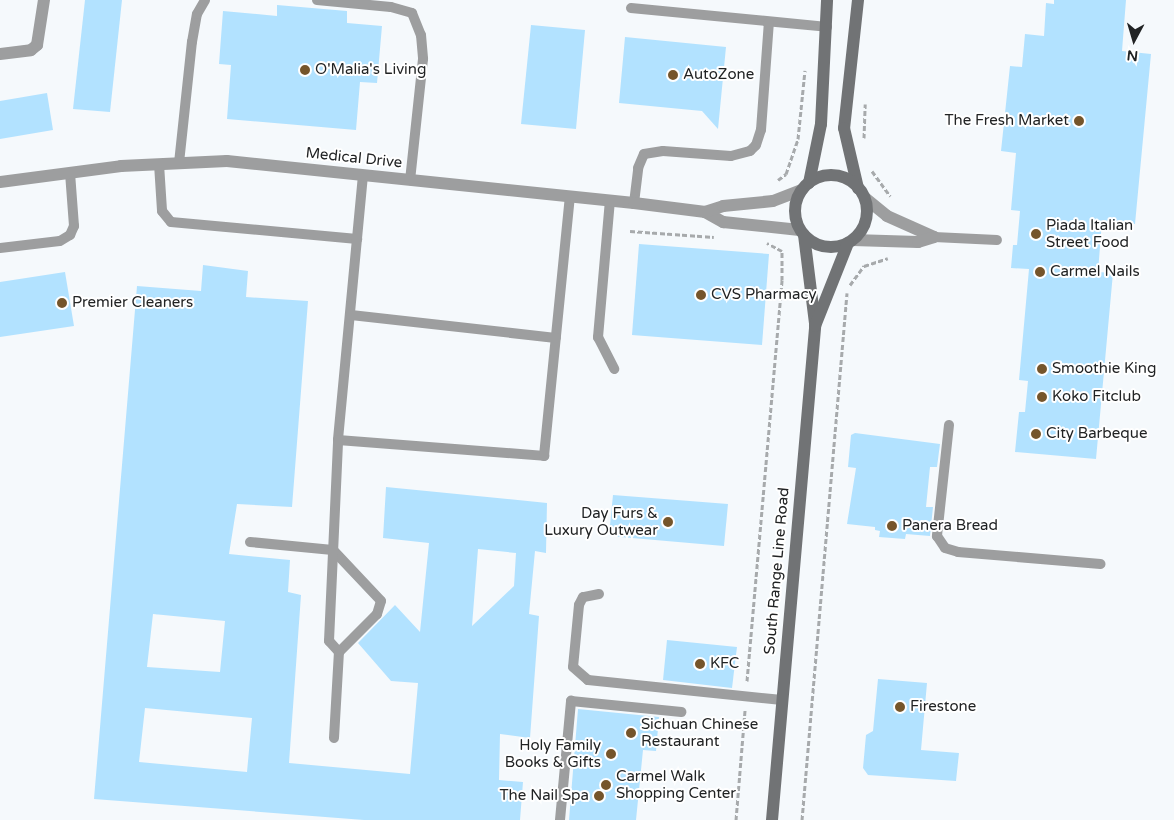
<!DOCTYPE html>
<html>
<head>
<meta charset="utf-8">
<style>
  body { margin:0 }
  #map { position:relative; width:1174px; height:820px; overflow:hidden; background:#f5f9fc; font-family:"Varela Round",sans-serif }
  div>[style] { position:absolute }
  .building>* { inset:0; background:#b2e2ff }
  .path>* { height:3px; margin-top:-1.5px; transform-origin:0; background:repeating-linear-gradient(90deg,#a7aaac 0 5px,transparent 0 7.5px) }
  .lane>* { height:10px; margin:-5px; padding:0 5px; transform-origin:5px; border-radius:5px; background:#9d9e9f }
  .street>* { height:12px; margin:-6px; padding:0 6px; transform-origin:6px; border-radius:6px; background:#9d9e9f }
  .secondary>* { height:12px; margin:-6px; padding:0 6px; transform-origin:6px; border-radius:6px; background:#717375 }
  .secondary>.ring { margin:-6px; padding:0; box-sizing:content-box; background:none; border:12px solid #717375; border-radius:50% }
  .dots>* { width:14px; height:14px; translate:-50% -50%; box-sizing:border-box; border:2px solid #fff; border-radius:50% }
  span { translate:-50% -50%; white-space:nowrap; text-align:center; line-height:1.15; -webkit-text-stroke:4px #fff; paint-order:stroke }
  .poi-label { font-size:15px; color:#212324 }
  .left { translate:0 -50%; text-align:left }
  .right { translate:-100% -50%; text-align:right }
  .street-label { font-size:15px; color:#212324 }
  .north { position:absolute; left:1109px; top:15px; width:50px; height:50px; -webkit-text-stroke:4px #fff; paint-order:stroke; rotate:186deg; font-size:14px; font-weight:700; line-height:20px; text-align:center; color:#212324 }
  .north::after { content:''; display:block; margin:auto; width:18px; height:22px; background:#212324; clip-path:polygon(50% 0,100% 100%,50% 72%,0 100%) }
</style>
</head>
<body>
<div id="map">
  <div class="building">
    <i style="clip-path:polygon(85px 0,122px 0,110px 112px,73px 109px)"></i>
    <i style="clip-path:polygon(1054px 0,1126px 0,1122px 51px,1151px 54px,1135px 224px,1102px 221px,1098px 272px,1113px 273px,1096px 459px,1015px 452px,1019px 412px,1025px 412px,1028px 381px,1019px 380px,1029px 269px,1011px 268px,1013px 245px,1017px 245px,1020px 211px,1011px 210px,1016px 153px,1001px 151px,1010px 66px,1022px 67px,1025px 34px,1044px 36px,1046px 3px,1054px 4px)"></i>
    <i style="clip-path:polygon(277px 5px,347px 11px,347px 23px,382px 26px,377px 83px,360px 82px,356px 130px,227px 119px,231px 65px,219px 64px,223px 11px,277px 16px)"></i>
    <i style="clip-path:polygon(531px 25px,585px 30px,576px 129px,521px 124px)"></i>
    <i style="clip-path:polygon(625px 37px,726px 47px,718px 129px,702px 111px,619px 103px)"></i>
    <i style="clip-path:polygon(47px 93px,53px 130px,0 139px,0 101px)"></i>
    <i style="clip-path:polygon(639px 244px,769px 254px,762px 345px,632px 335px)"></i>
    <i style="clip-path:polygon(evenodd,203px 265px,248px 271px,246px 297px,308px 301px,292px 507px,237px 504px,229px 554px,290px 560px,288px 592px,301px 595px,289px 763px,410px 774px,418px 683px,391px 681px,358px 643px,395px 605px,420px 632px,429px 543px,383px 538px,386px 487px,547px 503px,546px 553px,535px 551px,529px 614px,539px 616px,530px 738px,500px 734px,499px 780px,523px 782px,520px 820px,364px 820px,94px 799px,137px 286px,201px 291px,203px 265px,478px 549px,516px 553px,514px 586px,472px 626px,478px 549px,203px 265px,153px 614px,225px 621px,220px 672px,147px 667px,153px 614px,203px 265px,145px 708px,252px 718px,247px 772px,139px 762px,145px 708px)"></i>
    <i style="clip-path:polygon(65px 272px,74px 326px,0 337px,0 282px)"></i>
    <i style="clip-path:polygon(855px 433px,940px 444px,937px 467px,930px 467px,926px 507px,933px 507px,930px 536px,906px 534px,905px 539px,879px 537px,880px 531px,875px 530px,875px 527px,847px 524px,856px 468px,848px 467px,851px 435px)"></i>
    <i style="clip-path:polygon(613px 495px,728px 504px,724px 546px,609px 536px)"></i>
    <i style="clip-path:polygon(667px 640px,737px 647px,732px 688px,663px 680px)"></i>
    <i style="clip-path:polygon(878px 679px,927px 683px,921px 750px,959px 753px,956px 781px,868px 775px,863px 768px,866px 735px,873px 731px)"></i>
    <i style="clip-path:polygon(578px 709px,659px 717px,656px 751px,643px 750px,636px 820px,569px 820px)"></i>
  </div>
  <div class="path">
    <i style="left:864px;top:138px;width:34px;rotate:-88deg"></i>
    <i style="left:872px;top:171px;width:31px;rotate:54deg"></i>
    <i style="left:778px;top:180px;width:10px;rotate:-37deg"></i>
    <i style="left:786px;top:174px;width:37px;rotate:-71deg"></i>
    <i style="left:798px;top:139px;width:69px;rotate:-84.2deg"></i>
    <i style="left:630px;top:231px;width:84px;rotate:4.1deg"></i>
    <i style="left:850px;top:285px;width:24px;rotate:-54deg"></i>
    <i style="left:864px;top:266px;width:25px;rotate:-18deg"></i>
    <i style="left:747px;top:681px;width:403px;rotate:-85deg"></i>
    <i style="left:782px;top:280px;width:29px;rotate:-90deg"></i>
    <i style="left:782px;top:251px;width:17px;rotate:-152deg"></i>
    <i style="left:736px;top:820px;width:110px;rotate:-85.3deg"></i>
    <i style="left:802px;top:820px;width:529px;rotate:-85.12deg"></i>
  </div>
  <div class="lane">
    <i style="left:317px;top:0;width:74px;rotate:5.4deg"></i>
    <i style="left:391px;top:7px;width:22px;rotate:16deg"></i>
    <i style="left:412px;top:13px;width:24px;rotate:68deg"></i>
    <i style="left:421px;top:35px;width:24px;rotate:85deg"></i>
    <i style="left:423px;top:59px;width:122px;rotate:96.1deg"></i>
    <i style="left:631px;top:8px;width:197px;rotate:5.5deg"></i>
    <i style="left:179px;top:163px;width:122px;rotate:-83.9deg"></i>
    <i style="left:192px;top:42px;width:28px;rotate:-80deg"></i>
    <i style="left:197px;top:14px;width:16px;rotate:-60deg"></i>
    <i style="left:159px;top:164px;width:47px;rotate:86.3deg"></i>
    <i style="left:162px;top:211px;width:14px;rotate:51deg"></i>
    <i style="left:171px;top:222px;width:187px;rotate:5.2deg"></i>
    <i style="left:363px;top:175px;width:266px;rotate:95.4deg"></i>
    <i style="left:338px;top:440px;width:207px;rotate:4.4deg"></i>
    <i style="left:544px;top:456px;width:261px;rotate:-84.3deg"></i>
    <i style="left:610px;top:200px;width:138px;rotate:95deg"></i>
    <i style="left:598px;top:337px;width:36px;rotate:63deg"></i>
    <i style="left:634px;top:203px;width:35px;rotate:-83deg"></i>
    <i style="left:638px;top:168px;width:15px;rotate:-67deg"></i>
    <i style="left:644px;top:154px;width:19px;rotate:-9deg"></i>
    <i style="left:663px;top:151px;width:68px;rotate:4.2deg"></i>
    <i style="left:731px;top:156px;width:20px;rotate:-15deg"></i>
    <i style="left:750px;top:151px;width:8px;rotate:-45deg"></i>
    <i style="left:756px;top:145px;width:16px;rotate:-72deg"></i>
    <i style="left:761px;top:130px;width:108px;rotate:-85.8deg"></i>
    <i style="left:934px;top:237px;width:63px;rotate:2.7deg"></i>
    <i style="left:0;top:248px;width:60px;rotate:-6.7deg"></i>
    <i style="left:60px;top:241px;width:12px;rotate:-31deg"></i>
    <i style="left:70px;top:235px;width:10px;rotate:-66deg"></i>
    <i style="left:74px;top:226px;width:53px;rotate:-94.3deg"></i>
    <i style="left:351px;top:315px;width:206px;rotate:6.4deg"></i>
    <i style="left:949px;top:425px;width:112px;rotate:96.2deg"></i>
    <i style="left:937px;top:536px;width:14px;rotate:56deg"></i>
    <i style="left:945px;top:548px;width:14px;rotate:17deg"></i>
    <i style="left:958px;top:552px;width:143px;rotate:4.8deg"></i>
    <i style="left:250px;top:542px;width:83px;rotate:5.5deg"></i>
    <i style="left:333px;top:550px;width:70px;rotate:46.7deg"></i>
    <i style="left:381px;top:601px;width:14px;rotate:107deg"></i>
    <i style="left:377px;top:614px;width:54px;rotate:135deg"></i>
    <i style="left:599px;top:594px;width:16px;rotate:169deg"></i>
    <i style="left:583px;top:597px;width:9px;rotate:117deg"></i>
    <i style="left:579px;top:605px;width:62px;rotate:95.5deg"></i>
    <i style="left:573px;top:667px;width:20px;rotate:41deg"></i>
    <i style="left:588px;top:680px;width:195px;rotate:5.9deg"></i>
    <i style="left:334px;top:738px;width:86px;rotate:-86.7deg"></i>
    <i style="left:339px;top:652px;width:15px;rotate:-132deg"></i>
    <i style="left:329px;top:641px;width:201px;rotate:-87.4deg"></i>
    <i style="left:560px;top:820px;width:120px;rotate:-84.7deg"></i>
    <i style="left:571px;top:701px;width:111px;rotate:5.7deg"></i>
  </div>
  <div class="street">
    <i style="left:0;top:54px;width:31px;rotate:-7deg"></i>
    <i style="left:31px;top:50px;width:8px;rotate:-40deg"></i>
    <i style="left:37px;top:45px;width:46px;rotate:-81.2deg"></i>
    <i style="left:0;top:182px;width:122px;rotate:-7.5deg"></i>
    <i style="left:121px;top:166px;width:106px;rotate:-2.7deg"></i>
    <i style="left:227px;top:161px;width:409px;rotate:5.9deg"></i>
    <i style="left:634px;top:203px;width:72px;rotate:7.2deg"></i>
    <i style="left:705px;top:212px;width:21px;rotate:29deg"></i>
    <i style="left:723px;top:222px;width:77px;rotate:5.9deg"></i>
    <i style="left:865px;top:198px;width:28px;rotate:39deg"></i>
    <i style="left:887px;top:216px;width:51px;rotate:24.1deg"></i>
    <i style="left:705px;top:212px;width:19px;rotate:-18deg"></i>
    <i style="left:723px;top:206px;width:50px;rotate:-5.7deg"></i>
    <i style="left:773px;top:201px;width:31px;rotate:-21deg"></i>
    <i style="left:853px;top:240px;width:65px;rotate:1.8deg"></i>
    <i style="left:918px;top:242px;width:17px;rotate:-17deg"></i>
  </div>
  <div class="secondary">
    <i style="left:858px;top:0;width:129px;rotate:96.2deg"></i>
    <i style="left:844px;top:128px;width:62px;rotate:76.9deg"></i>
    <i class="ring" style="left:795px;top:175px;width:60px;height:60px"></i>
    <i style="left:809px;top:183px;width:60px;rotate:-78.5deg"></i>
    <i style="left:821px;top:124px;width:124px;rotate:-87.2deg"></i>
    <i style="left:804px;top:235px;width:89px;rotate:82.9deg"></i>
    <i style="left:772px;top:820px;width:496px;rotate:-85deg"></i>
    <i style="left:815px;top:326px;width:89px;rotate:-68.3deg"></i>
  </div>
  <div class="dots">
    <i style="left:305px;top:70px;background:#75552b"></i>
    <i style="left:673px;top:75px;background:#75552b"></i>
    <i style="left:1079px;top:121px;background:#75552b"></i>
    <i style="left:1036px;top:234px;background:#75552b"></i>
    <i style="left:1040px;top:272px;background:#75552b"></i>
    <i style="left:701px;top:295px;background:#75552b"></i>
    <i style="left:62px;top:303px;background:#75552b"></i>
    <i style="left:1042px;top:369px;background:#75552b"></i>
    <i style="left:1042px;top:397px;background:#75552b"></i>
    <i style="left:1036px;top:434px;background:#75552b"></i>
    <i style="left:668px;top:522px;background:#75552b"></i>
    <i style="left:892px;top:526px;background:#75552b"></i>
    <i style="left:700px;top:664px;background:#75552b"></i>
    <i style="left:900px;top:707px;background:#75552b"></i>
    <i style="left:631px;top:733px;background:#75552b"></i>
    <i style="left:611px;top:754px;background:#75552b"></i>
    <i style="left:606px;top:785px;background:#75552b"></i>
    <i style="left:599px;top:796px;background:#75552b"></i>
  </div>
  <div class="poi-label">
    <span class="left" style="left:315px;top:70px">O'Malia's Living</span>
    <span class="left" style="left:683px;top:75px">AutoZone</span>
    <span class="right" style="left:1069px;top:121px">The Fresh Market</span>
    <span class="left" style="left:1046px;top:234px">Piada Italian<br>Street Food</span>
    <span class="left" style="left:1050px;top:272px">Carmel Nails</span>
    <span class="left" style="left:711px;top:295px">CVS Pharmacy</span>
    <span class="left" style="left:72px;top:303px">Premier Cleaners</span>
    <span class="left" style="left:1052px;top:369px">Smoothie King</span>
    <span class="left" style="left:1052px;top:397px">Koko Fitclub</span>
    <span class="left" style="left:1046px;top:434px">City Barbeque</span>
    <span class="right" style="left:658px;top:522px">Day Furs &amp;<br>Luxury Outwear</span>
    <span class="left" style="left:902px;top:526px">Panera Bread</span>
    <span class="left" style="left:710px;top:664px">KFC</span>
    <span class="left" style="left:910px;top:707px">Firestone</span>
    <span class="left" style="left:641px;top:733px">Sichuan Chinese<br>Restaurant</span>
    <span class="right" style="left:601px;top:754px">Holy Family<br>Books &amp; Gifts</span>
    <span class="left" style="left:616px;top:785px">Carmel Walk<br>Shopping Center</span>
    <span class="right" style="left:589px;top:796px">The Nail Spa</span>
  </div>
  <div class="street-label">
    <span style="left:354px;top:158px;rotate:6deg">Medical Drive</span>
    <span style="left:777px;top:571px;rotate:-85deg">South Range Line Road</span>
  </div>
  <div class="north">N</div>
</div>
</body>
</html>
